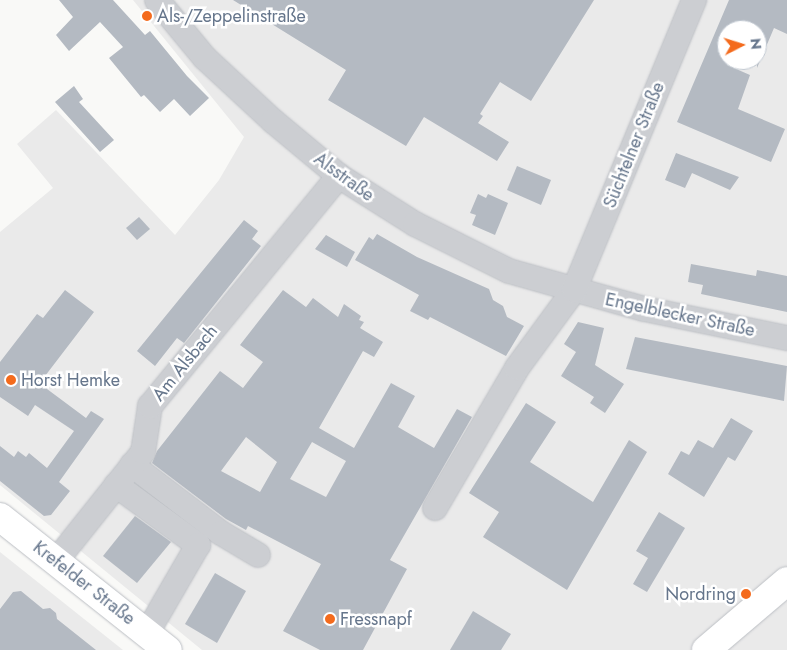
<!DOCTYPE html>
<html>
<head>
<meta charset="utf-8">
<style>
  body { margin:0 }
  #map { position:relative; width:787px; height:650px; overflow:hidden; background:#f9f9f7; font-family:Jost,sans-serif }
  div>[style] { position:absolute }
  .built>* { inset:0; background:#eaeaea }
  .building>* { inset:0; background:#b4bac2 }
  .roads { filter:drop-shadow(0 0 1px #bcbfc4) drop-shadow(0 0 1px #bcbfc4) }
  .minor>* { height:24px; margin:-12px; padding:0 12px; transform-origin:12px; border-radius:12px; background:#ccced2 }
  .major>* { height:28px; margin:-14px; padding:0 14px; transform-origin:14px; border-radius:14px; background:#fff }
  .dots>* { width:14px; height:14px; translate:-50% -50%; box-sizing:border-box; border:2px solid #fff; border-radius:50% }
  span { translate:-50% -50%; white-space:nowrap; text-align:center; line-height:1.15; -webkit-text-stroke:5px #fff; paint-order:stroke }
  .poi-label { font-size:18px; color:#65758b }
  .left { translate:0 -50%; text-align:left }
  .right { translate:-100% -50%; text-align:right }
  .street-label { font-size:18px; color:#65758b }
  .north { position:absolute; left:717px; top:20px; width:50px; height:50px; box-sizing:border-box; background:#fff; border:1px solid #c1c8d1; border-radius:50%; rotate:85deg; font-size:14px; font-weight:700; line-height:20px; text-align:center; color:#65758b }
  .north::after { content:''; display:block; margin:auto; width:18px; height:22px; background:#f46b1d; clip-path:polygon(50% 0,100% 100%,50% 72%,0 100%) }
</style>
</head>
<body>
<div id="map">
  <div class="built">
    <i style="clip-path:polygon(evenodd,133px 0,787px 0,787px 650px,202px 650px,0 485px,0 232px,53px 188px,17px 144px,56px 110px,175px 235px,219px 180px,244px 137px,133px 0,727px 30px,757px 30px,757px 60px,727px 60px,727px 30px)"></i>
    <i style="clip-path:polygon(0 552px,123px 650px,0 650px)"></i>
  </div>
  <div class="building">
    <i style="clip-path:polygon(59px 0,113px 0,145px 35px,150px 31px,187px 76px,209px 98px,190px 116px,174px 99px,160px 112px,144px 95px,141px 97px,109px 58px,123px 47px,100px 22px,69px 51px,56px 35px,73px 17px)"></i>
    <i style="clip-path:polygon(233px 0,594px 0,531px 101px,500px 82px,480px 114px,483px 116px,478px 123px,509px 142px,497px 161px,424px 117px,406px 146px,328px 100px,346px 70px)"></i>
    <i style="clip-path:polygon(729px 0,787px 0,787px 34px,774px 28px,757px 68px,757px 30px,727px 30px,727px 65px,750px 75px,738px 109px,785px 129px,771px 162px,677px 122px)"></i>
    <i style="clip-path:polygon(74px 86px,83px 99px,79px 102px,114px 140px,100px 152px,55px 102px)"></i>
    <i style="clip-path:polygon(676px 153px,739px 177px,730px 190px,692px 173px,685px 188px,665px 180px)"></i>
    <i style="clip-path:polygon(517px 166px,551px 180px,541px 205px,507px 190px)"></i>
    <i style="clip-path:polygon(478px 194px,486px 198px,488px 194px,508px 203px,495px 235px,472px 225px,476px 215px,470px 213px)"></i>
    <i style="clip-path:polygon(139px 217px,150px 229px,137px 240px,126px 228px)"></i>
    <i style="clip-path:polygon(244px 220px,258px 231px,252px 239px,261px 246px,184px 343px,177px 338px,155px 366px,137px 351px)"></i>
    <i style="clip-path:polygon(377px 234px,417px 257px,489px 289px,493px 300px,503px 306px,507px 317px,524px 326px,506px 356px,430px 317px,428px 320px,410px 311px,419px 295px,355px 260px,369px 237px,373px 240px)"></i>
    <i style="clip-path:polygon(326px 235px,355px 252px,347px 267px,315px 249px)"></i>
    <i style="clip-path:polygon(691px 264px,756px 276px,757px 270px,787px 276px,787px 312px,701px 294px,703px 285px,688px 282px)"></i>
    <i style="clip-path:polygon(65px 290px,94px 312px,42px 380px,49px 385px,47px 389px,86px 418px,91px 411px,104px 419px,59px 482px,70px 491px,51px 515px,44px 516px,0 481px,0 446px,14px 457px,18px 451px,26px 457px,29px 453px,47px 468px,74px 431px,35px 405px,28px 416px,0 397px,0 362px,37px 314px,43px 318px)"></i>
    <i style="clip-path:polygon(evenodd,283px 290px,306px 307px,313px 298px,338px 317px,344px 304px,361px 316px,359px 320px,364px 322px,360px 328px,383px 342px,374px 357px,363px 351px,319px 428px,354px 448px,391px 383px,415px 396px,398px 427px,434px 448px,457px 409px,472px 417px,390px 560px,407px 569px,363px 650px,320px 650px,283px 631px,321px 564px,248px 526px,246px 530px,226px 519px,152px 463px,157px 451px,220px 371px,243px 388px,263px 362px,240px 345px,283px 290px,246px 437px,277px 462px,260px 492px,221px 471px,246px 437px,283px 290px,312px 442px,346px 461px,326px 497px,290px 479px,312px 442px)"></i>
    <i style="clip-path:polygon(578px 322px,604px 328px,595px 365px,624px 384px,605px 413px,590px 403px,594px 397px,561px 376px,576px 352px,564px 344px)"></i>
    <i style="clip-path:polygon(635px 337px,787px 366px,784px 401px,626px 369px)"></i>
    <i style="clip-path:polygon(526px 403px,556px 422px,530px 462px,593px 502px,629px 440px,647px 452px,567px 590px,483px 537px,499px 512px,469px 493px)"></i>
    <i style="clip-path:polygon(731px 418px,753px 431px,735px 461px,728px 457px,704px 497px,668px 474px,681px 451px,689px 455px,698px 440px,713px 448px)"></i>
    <i style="clip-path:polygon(659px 512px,685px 528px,647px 592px,633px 584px,648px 558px,636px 551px)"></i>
    <i style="clip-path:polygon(135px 516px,171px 542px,137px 583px,103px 556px)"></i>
    <i style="clip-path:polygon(215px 573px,246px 591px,217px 643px,185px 624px)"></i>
    <i style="clip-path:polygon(21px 591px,43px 609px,50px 608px,56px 613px,57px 619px,96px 650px,0 650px,0 609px,13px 592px)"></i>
    <i style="clip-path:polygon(473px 611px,511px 634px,501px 650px,450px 650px)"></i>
  </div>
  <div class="roads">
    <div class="minor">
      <i style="left:157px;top:0;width:75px;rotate:50.4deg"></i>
      <i style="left:205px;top:58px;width:93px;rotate:42.8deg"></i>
      <i style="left:273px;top:121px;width:86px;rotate:39.8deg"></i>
      <i style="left:339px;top:176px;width:90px;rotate:32.3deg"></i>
      <i style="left:415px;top:224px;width:105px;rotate:26.6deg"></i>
      <i style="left:509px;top:271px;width:140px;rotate:15.7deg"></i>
      <i style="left:644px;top:309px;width:146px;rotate:11.5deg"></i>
      <i style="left:132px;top:465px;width:112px;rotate:37.4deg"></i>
      <i style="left:221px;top:533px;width:43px;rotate:30.7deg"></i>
      <i style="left:116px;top:485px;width:102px;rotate:36.2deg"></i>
      <i style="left:198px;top:545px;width:102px;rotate:120.1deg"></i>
      <i style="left:435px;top:508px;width:162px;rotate:-59.6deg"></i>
      <i style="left:517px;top:368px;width:97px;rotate:-53.8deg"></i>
      <i style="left:574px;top:290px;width:314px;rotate:-67.5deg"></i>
      <i style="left:56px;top:561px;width:139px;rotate:-51.4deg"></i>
      <i style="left:143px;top:452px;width:47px;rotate:-81.3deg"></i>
      <i style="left:150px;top:406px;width:298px;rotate:-50.6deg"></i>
    </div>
    <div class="major">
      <i style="left:0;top:517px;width:214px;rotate:38.4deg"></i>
      <i style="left:706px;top:650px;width:106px;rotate:-40.4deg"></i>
    </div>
  </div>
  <div class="dots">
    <i style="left:147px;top:16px;background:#f46b1d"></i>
    <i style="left:11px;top:380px;background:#f46b1d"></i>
    <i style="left:746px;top:594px;background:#f46b1d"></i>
    <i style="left:330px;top:619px;background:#f46b1d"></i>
  </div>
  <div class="poi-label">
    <span class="left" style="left:157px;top:16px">Als-/Zeppelinstraße</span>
    <span class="left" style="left:21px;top:380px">Horst Hemke</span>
    <span class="right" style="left:736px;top:594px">Nordring</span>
    <span class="left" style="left:340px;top:619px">Fressnapf</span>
  </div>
  <div class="street-label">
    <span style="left:634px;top:145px;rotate:-68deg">Süchtelner Straße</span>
    <span style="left:344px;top:177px;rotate:36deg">Alsstraße</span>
    <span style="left:680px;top:315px;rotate:12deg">Engelblecker Straße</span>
    <span style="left:185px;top:363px;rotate:-51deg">Am Alsbach</span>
    <span style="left:84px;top:583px;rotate:38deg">Krefelder Straße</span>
  </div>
  <div class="north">N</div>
</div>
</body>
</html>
